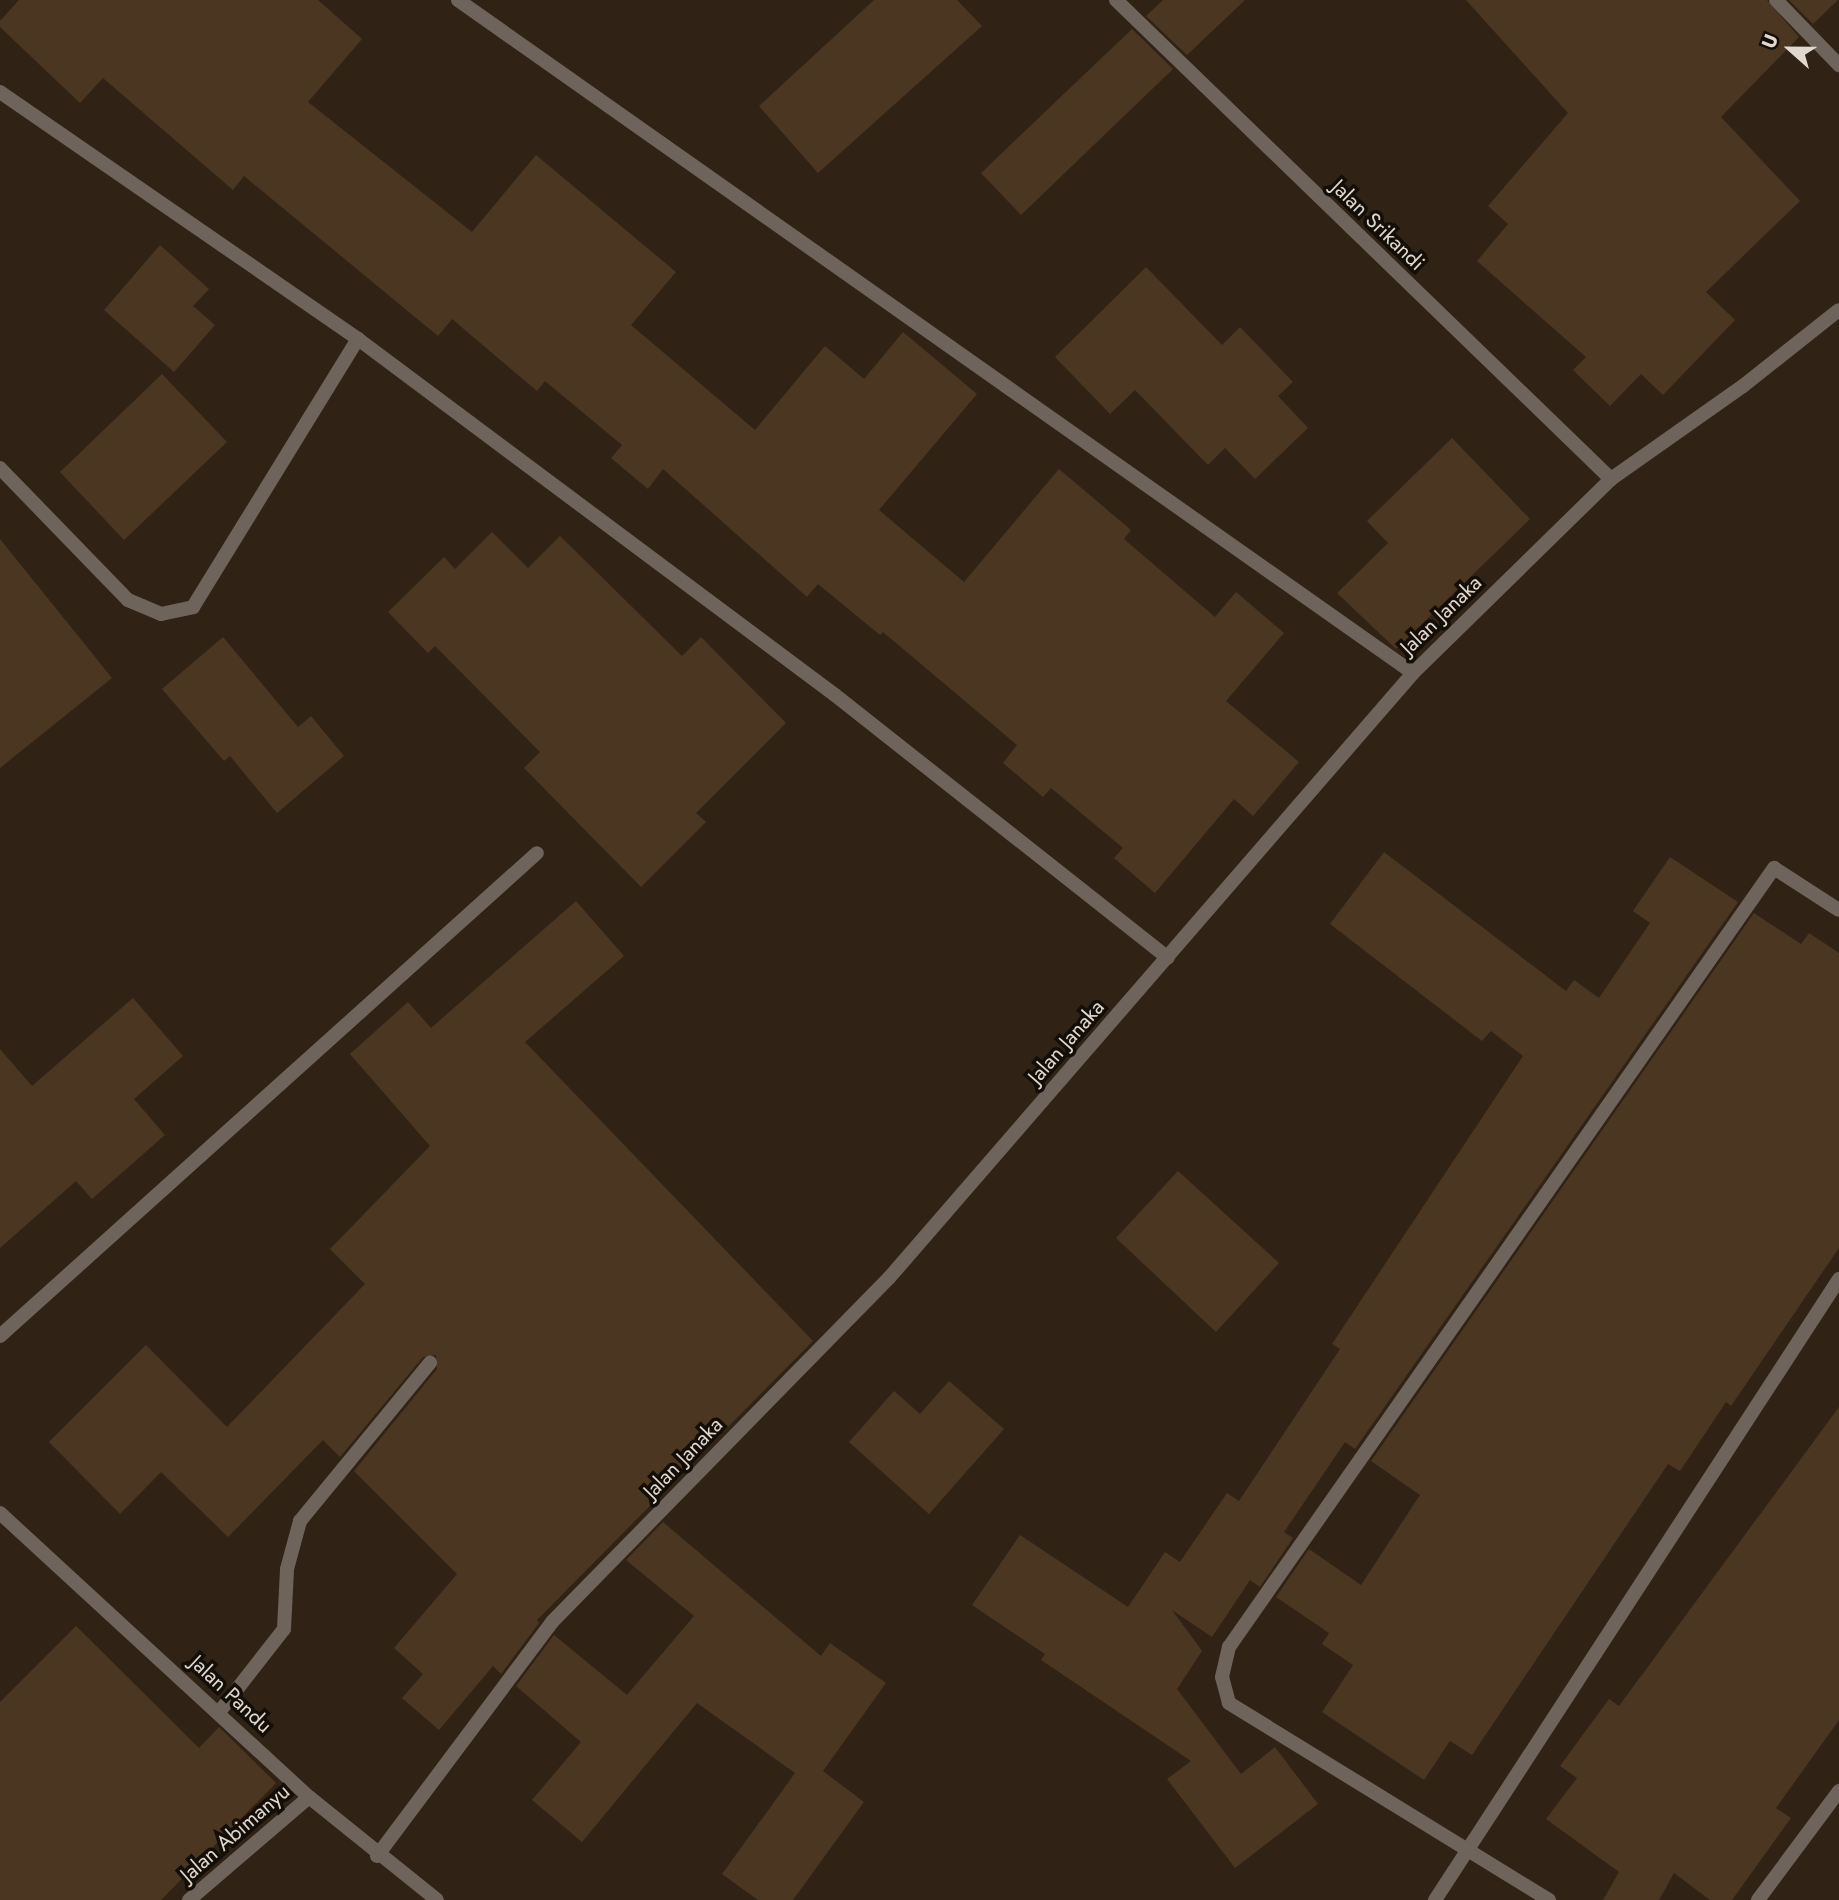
<!DOCTYPE html>
<html>
<head>
<meta charset="utf-8">
<style>
  body { margin:0 }
  #map { position:relative; width:1839px; height:1900px; overflow:hidden; background:#302316; font-family:Jost,sans-serif }
  div>[style] { position:absolute }
  .building>* { inset:0; background:#4b3621 }
  .minor>* { height:14px; margin:-7px; padding:0 7px; transform-origin:7px; border-radius:7px; background:#6f645b }
  .tertiary>* { height:14px; margin:-7px; padding:0 7px; transform-origin:7px; border-radius:7px; background:#6f645b }
  span { translate:-50% -50%; white-space:nowrap; text-align:center; line-height:1.15; -webkit-text-stroke:7px #140e08; paint-order:stroke }
  .street-label { font-size:21px; color:#e0d7cf }
  .north { position:absolute; left:1755px; top:14px; width:70px; height:70px; -webkit-text-stroke:5px #140e08; paint-order:stroke; rotate:291deg; font-size:19px; font-weight:700; line-height:28px; text-align:center; color:#e0d7cf }
  .north::after { content:''; display:block; margin:auto; width:24px; height:32px; background:#e0d7cf; clip-path:polygon(50% 0,100% 100%,50% 72%,0 100%) }
</style>
</head>
<body>
<div id="map">
  <div class="building">
    <i style="clip-path:polygon(19px 0,318px 0,362px 39px,308px 102px,472px 232px,536px 155px,676px 272px,631px 325px,755px 430px,825px 346px,864px 379px,903px 332px,977px 394px,879px 510px,964px 582px,1059px 469px,1131px 530px,1124px 539px,1215px 617px,1236px 592px,1284px 633px,1226px 701px,1299px 762px,1253px 816px,1234px 799px,1155px 893px,1114px 858px,1123px 848px,1051px 788px,1043px 797px,1003px 763px,1017px 745px,883px 632px,880px 635px,818px 584px,807px 597px,663px 469px,648px 489px,611px 458px,622px 445px,545px 381px,537px 391px,452px 319px,438px 336px,244px 176px,233px 190px,103px 78px,80px 103px,0 27px,0 21px)"></i>
    <i style="clip-path:polygon(874px 0,957px 0,982px 26px,818px 173px,759px 106px)"></i>
    <i style="clip-path:polygon(1163px 0,1245px 0,1187px 55px,1146px 16px)"></i>
    <i style="clip-path:polygon(1466px 0,1767px 0,1799px 37px,1721px 117px,1800px 201px,1706px 292px,1735px 320px,1663px 395px,1641px 374px,1610px 406px,1573px 370px,1586px 357px,1477px 261px,1508px 224px,1488px 206px,1568px 113px)"></i>
    <i style="clip-path:polygon(1789px 0,1838px 0,1813px 24px)"></i>
    <i style="clip-path:polygon(1132px 29px,1173px 69px,1021px 215px,981px 173px)"></i>
    <i style="clip-path:polygon(160px 245px,209px 289px,193px 306px,215px 325px,174px 372px,104px 310px)"></i>
    <i style="clip-path:polygon(1146px 267px,1222px 345px,1240px 327px,1293px 382px,1278px 396px,1308px 428px,1255px 479px,1225px 448px,1208px 465px,1135px 390px,1110px 414px,1055px 357px)"></i>
    <i style="clip-path:polygon(162px 374px,227px 442px,124px 540px,60px 472px)"></i>
    <i style="clip-path:polygon(1452px 438px,1530px 519px,1396px 649px,1337px 593px,1388px 543px,1367px 521px)"></i>
    <i style="clip-path:polygon(492px 532px,528px 568px,560px 536px,682px 656px,701px 637px,786px 723px,696px 813px,706px 822px,641px 887px,524px 768px,540px 752px,435px 646px,428px 653px,388px 612px,444px 557px,455px 569px)"></i>
    <i style="clip-path:polygon(0 539px,112px 678px,0 768px)"></i>
    <i style="clip-path:polygon(223px 637px,298px 727px,311px 716px,344px 756px,277px 813px,230px 756px,224px 761px,162px 689px)"></i>
    <i style="clip-path:polygon(1384px 852px,1566px 991px,1574px 980px,1599px 998px,1650px 923px,1633px 911px,1670px 857px,1738px 902px,1355px 1449px,1345px 1442px,1284px 1532px,1293px 1538px,1260px 1587px,1250px 1580px,1212px 1637px,1172px 1610px,1202px 1651px,1177px 1689px,1241px 1774px,1275px 1747px,1318px 1804px,1235px 1868px,1167px 1779px,1191px 1761px,1041px 1660px,1045px 1654px,972px 1605px,1020px 1535px,1128px 1607px,1165px 1552px,1180px 1562px,1227px 1493px,1239px 1501px,1340px 1349px,1332px 1344px,1523px 1056px,1491px 1031px,1482px 1041px,1330px 924px)"></i>
    <i style="clip-path:polygon(576px 901px,624px 956px,525px 1042px,813px 1341px,537px 1620px,539px 1623px,501px 1674px,493px 1666px,439px 1730px,402px 1698px,423px 1674px,394px 1648px,457px 1574px,354px 1471px,437px 1369px,436px 1355px,423px 1357px,340px 1457px,323px 1440px,228px 1537px,161px 1472px,120px 1514px,49px 1442px,146px 1345px,227px 1427px,365px 1284px,330px 1249px,430px 1146px,350px 1054px,408px 1002px,431px 1028px)"></i>
    <i style="clip-path:polygon(1754px 913px,1801px 944px,1809px 933px,1839px 953px,1839px 1248px,1731px 1406px,1726px 1402px,1680px 1471px,1668px 1464px,1472px 1755px,1450px 1741px,1424px 1780px,1322px 1712px,1353px 1665px,1322px 1644px,1329px 1633px,1276px 1597px,1309px 1549px,1361px 1585px,1420px 1495px,1371px 1461px)"></i>
    <i style="clip-path:polygon(133px 998px,183px 1056px,134px 1099px,165px 1135px,92px 1199px,76px 1181px,0 1248px,0 1049px,32px 1086px)"></i>
    <i style="clip-path:polygon(1178px 1171px,1279px 1263px,1216px 1332px,1116px 1238px)"></i>
    <i style="clip-path:polygon(949px 1381px,1004px 1429px,929px 1514px,849px 1442px,894px 1391px,920px 1414px)"></i>
    <i style="clip-path:polygon(1839px 1407px,1839px 1720px,1776px 1808px,1791px 1818px,1732px 1900px,1710px 1900px,1674px 1873px,1659px 1900px,1603px 1900px,1619px 1872px,1546px 1819px,1577px 1778px,1560px 1766px,1609px 1699px,1619px 1706px)"></i>
    <i style="clip-path:polygon(663px 1522px,821px 1656px,830px 1643px,886px 1683px,823px 1771px,864px 1802px,793px 1900px,758px 1900px,722px 1874px,795px 1773px,697px 1703px,582px 1842px,532px 1800px,581px 1742px,516px 1686px,554px 1635px,627px 1695px,694px 1616px,626px 1560px)"></i>
    <i style="clip-path:polygon(76px 1626px,199px 1748px,219px 1727px,276px 1783px,161px 1900px,0 1900px,0 1702px)"></i>
  </div>
  <div class="minor">
    <i style="left:458px;top:0;width:1168px;rotate:35.17deg"></i>
    <i style="left:1116px;top:0;width:689px;rotate:44.06deg"></i>
    <i style="left:1776px;top:0;width:91px;rotate:45.9deg"></i>
    <i style="left:0;top:92px;width:435px;rotate:34.6deg"></i>
    <i style="left:358px;top:339px;width:595px;rotate:36.74deg"></i>
    <i style="left:835px;top:695px;width:424px;rotate:38.3deg"></i>
    <i style="left:0;top:468px;width:184px;rotate:45.9deg"></i>
    <i style="left:128px;top:600px;width:36px;rotate:23deg"></i>
    <i style="left:161px;top:614px;width:33px;rotate:-12deg"></i>
    <i style="left:193px;top:607px;width:315px;rotate:-58.4deg"></i>
    <i style="left:0;top:1336px;width:722px;rotate:-41.97deg"></i>
    <i style="left:220px;top:1711px;width:104px;rotate:-52deg"></i>
    <i style="left:284px;top:1629px;width:60px;rotate:-87.1deg"></i>
    <i style="left:287px;top:1569px;width:50px;rotate:-74.8deg"></i>
    <i style="left:300px;top:1521px;width:205px;rotate:-50.6deg"></i>
    <i style="left:377px;top:1856px;width:292px;rotate:-53.2deg"></i>
    <i style="left:552px;top:1622px;width:482px;rotate:-45.6deg"></i>
    <i style="left:889px;top:1278px;width:800px;rotate:-49.1deg"></i>
    <i style="left:1413px;top:673px;width:277px;rotate:-44.4deg"></i>
    <i style="left:1611px;top:479px;width:161px;rotate:-35.2deg"></i>
    <i style="left:1743px;top:386px;width:122px;rotate:-38.4deg"></i>
    <i style="left:189px;top:1900px;width:158px;rotate:-40.6deg"></i>
    <i style="left:1435px;top:1900px;width:741px;rotate:-56.95deg"></i>
    <i style="left:1549px;top:1900px;width:376px;rotate:-148.4deg"></i>
    <i style="left:1229px;top:1703px;width:27px;rotate:-105deg"></i>
    <i style="left:1222px;top:1677px;width:31px;rotate:-77deg"></i>
    <i style="left:1229px;top:1647px;width:951px;rotate:-55.02deg"></i>
    <i style="left:1774px;top:868px;width:77px;rotate:32.9deg"></i>
    <i style="left:1758px;top:1900px;width:136px;rotate:-53.4deg"></i>
  </div>
  <div class="tertiary">
    <i style="left:0;top:1513px;width:420px;rotate:42.6deg"></i>
    <i style="left:309px;top:1797px;width:164px;rotate:38.8deg"></i>
  </div>
  <div class="street-label">
    <span style="left:1378px;top:225px;rotate:44deg">Jalan Srikandi</span>
    <span style="left:1441px;top:615px;rotate:-44deg">Jalan Janaka</span>
    <span style="left:1066px;top:1042px;rotate:-49deg">Jalan Janaka</span>
    <span style="left:683px;top:1458px;rotate:-46deg">Jalan Janaka</span>
    <span style="left:231px;top:1694px;rotate:43deg">Jalan Pandu</span>
    <span style="left:235px;top:1833px;rotate:-41deg">Jalan Abimanyu</span>
  </div>
  <div class="north">U</div>
</div>
</body>
</html>
